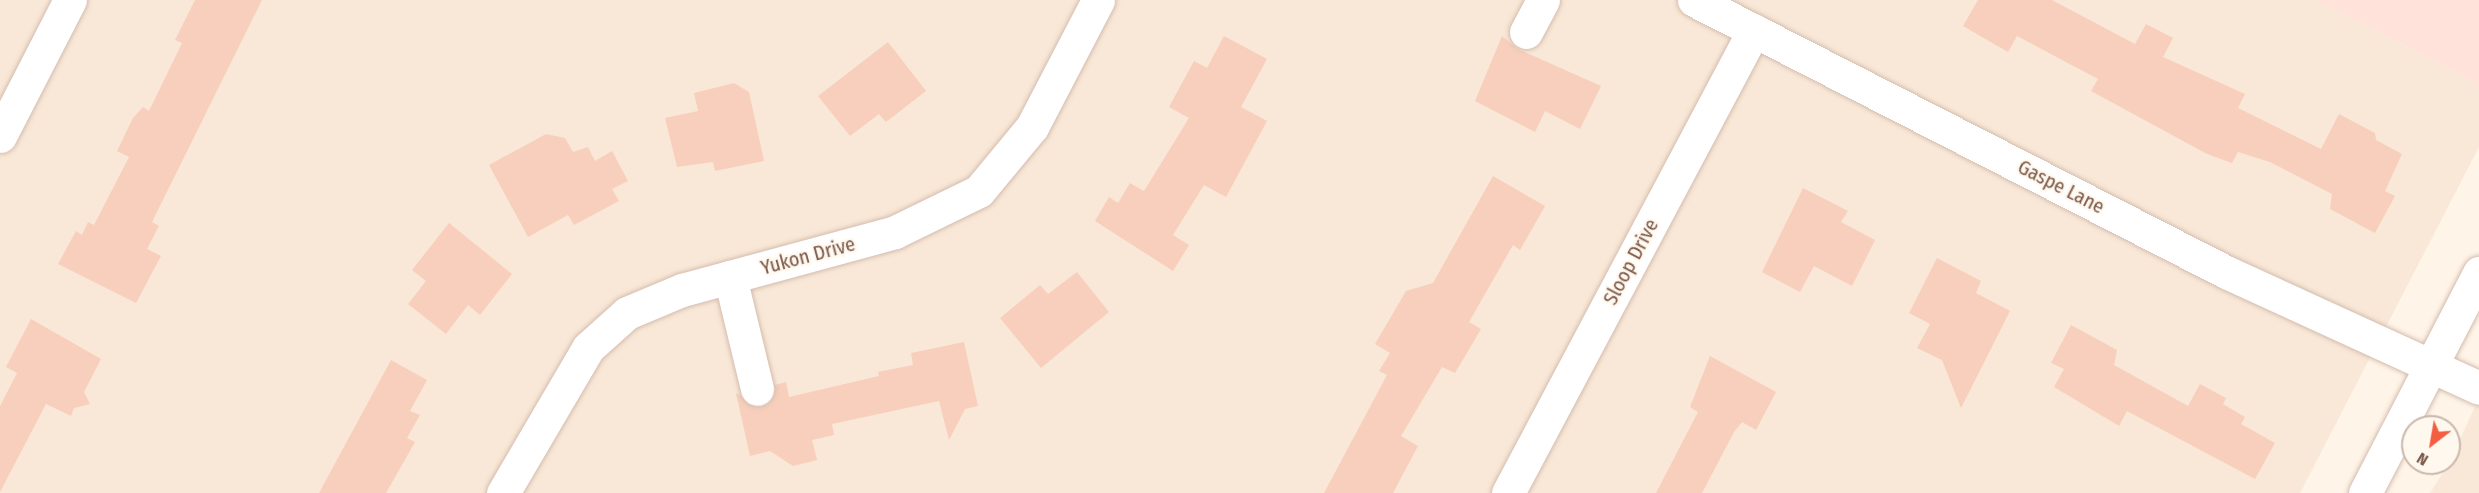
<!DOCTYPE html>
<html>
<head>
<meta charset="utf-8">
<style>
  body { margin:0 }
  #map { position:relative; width:2479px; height:493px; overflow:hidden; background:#fef4e7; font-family:"Fira Sans Condensed",sans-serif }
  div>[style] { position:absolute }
  .residential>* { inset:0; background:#f9e8d7 }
  .commercial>* { inset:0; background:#ffe3da }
  .building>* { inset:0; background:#f7cfbc }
  .roads { filter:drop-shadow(0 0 2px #d4bcae) drop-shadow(0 0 2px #d4bcae) }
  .minor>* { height:33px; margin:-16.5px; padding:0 16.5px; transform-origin:16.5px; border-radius:16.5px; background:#fff }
  .tertiary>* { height:33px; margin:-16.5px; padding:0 16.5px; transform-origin:16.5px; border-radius:16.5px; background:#fff }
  span { translate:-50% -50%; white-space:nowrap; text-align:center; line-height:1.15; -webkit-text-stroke:4.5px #fff8ef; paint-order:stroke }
  .street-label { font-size:20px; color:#7b5748 }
  .north { position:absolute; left:2401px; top:415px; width:60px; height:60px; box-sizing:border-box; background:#fff8ef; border:2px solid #cab8ac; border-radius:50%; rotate:211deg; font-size:16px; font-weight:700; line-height:24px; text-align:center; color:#7b5748 }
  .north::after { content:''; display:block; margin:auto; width:21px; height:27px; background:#f35d41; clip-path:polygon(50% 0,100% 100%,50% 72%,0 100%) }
</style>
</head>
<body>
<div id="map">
  <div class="residential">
    <i style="clip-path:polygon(0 0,2316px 0,2479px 84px,2479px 147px,2300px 493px,0 493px)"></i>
    <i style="clip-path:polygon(2479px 398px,2479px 493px,2430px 493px,2449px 463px)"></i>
  </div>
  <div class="commercial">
    <i style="clip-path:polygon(2316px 0,2479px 0,2479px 84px)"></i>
  </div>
  <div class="building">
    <i style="clip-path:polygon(195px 0,262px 0,152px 222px,159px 226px,147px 249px,161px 256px,136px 303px,58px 264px,76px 231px,82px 235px,88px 222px,94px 225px,129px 157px,117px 151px,133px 118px,143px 107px,149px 111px,182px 43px,175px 40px)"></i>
    <i style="clip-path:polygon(1978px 0,2052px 0,2135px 44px,2146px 24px,2173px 38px,2163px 57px,2245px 94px,2238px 108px,2321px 149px,2339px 114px,2375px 133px,2376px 140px,2402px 154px,2385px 191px,2395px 196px,2375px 233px,2330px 209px,2332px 194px,2270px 162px,2238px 152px,2232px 163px,2207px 154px,2091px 91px,2098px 79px,2017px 36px,2008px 52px,1963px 26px)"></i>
    <i style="clip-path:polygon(1224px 36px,1267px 59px,1241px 107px,1267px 121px,1226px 197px,1204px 185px,1173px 235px,1189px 245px,1173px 271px,1095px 221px,1109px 197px,1118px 203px,1130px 183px,1144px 191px,1189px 118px,1169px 107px,1194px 61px,1207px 68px)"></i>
    <i style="clip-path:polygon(1502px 36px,1518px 49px,1601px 86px,1580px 129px,1545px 111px,1535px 132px,1475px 101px)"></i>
    <i style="clip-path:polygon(888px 42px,926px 91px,886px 122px,879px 114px,850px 136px,818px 96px)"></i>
    <i style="clip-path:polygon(734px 83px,749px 92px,764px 161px,715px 171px,713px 162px,677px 167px,665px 118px,698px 111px,694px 93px)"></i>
    <i style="clip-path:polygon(546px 134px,565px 138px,573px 152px,588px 147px,595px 161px,612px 151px,628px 181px,612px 189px,619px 201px,574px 225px,568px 215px,528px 237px,489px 165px)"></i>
    <i style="clip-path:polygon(1493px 176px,1545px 206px,1520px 250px,1513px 245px,1469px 322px,1481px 329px,1455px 373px,1442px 367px,1401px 436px,1418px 446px,1393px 493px,1324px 493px,1387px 375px,1379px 371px,1390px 353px,1375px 344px,1406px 291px,1433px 283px)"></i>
    <i style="clip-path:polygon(1803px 188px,1848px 211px,1841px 222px,1875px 240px,1852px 286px,1814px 266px,1800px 292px,1762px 272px)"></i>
    <i style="clip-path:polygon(449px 223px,512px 274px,480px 315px,468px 305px,446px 334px,408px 304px,426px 281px,412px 270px)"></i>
    <i style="clip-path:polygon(1937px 258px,1981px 281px,1976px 293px,2010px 311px,1961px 408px,1942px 360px,1917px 348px,1930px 324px,1909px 313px)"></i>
    <i style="clip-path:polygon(1077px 272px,1109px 312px,1041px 368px,1000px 318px,1040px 285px,1048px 294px)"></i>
    <i style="clip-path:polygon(31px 319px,101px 359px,84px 392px,90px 404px,74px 408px,71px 416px,46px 404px,0 492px,0 406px,17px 373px,6px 367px)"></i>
    <i style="clip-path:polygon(2071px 325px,2117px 350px,2114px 365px,2188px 406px,2200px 384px,2226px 398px,2223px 404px,2245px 417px,2241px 424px,2275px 443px,2255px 479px,2127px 411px,2119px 426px,2054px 387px,2064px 369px,2051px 363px)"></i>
    <i style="clip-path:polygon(964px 342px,978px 406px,965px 409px,949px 440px,939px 401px,832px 424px,834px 435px,812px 440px,817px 460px,793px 466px,770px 451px,750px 456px,736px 393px,761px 407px,770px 402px,775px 385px,786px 382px,789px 397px,879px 376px,878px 372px,913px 365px,911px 353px)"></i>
    <i style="clip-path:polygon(1710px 356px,1776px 392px,1756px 430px,1742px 422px,1734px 432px,1702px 493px,1656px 493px,1698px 412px,1690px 407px)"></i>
    <i style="clip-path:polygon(391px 360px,427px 380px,410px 411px,420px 415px,407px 438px,415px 442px,386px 493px,319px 493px)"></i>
  </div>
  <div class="roads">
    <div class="minor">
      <i style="left:1694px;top:0;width:598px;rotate:27.08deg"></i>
      <i style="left:2226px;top:272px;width:278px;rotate:24.6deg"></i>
      <i style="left:1526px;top:32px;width:36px;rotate:-62deg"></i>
      <i style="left:0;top:136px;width:153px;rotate:-62.8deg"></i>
      <i style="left:730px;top:277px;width:115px;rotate:76.4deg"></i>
      <i style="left:503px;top:493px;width:168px;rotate:-59.6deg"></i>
      <i style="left:588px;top:348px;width:52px;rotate:-41.9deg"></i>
      <i style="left:627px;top:313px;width:60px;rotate:-22.7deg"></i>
      <i style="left:682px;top:290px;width:221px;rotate:-15.2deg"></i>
      <i style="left:895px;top:232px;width:93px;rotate:-26deg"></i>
      <i style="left:979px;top:191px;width:83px;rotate:-50.4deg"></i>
      <i style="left:1032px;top:127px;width:143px;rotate:-62.5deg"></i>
      <i style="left:1508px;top:493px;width:524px;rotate:-62.02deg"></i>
    </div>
    <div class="tertiary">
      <i style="left:2365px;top:493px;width:248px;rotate:-62.6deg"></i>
    </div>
  </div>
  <div class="street-label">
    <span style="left:2061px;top:187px;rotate:27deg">Gaspe Lane</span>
    <span style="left:808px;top:256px;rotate:-15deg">Yukon Drive</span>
    <span style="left:1631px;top:262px;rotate:-62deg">Sloop Drive</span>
  </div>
  <div class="north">N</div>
</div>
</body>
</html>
